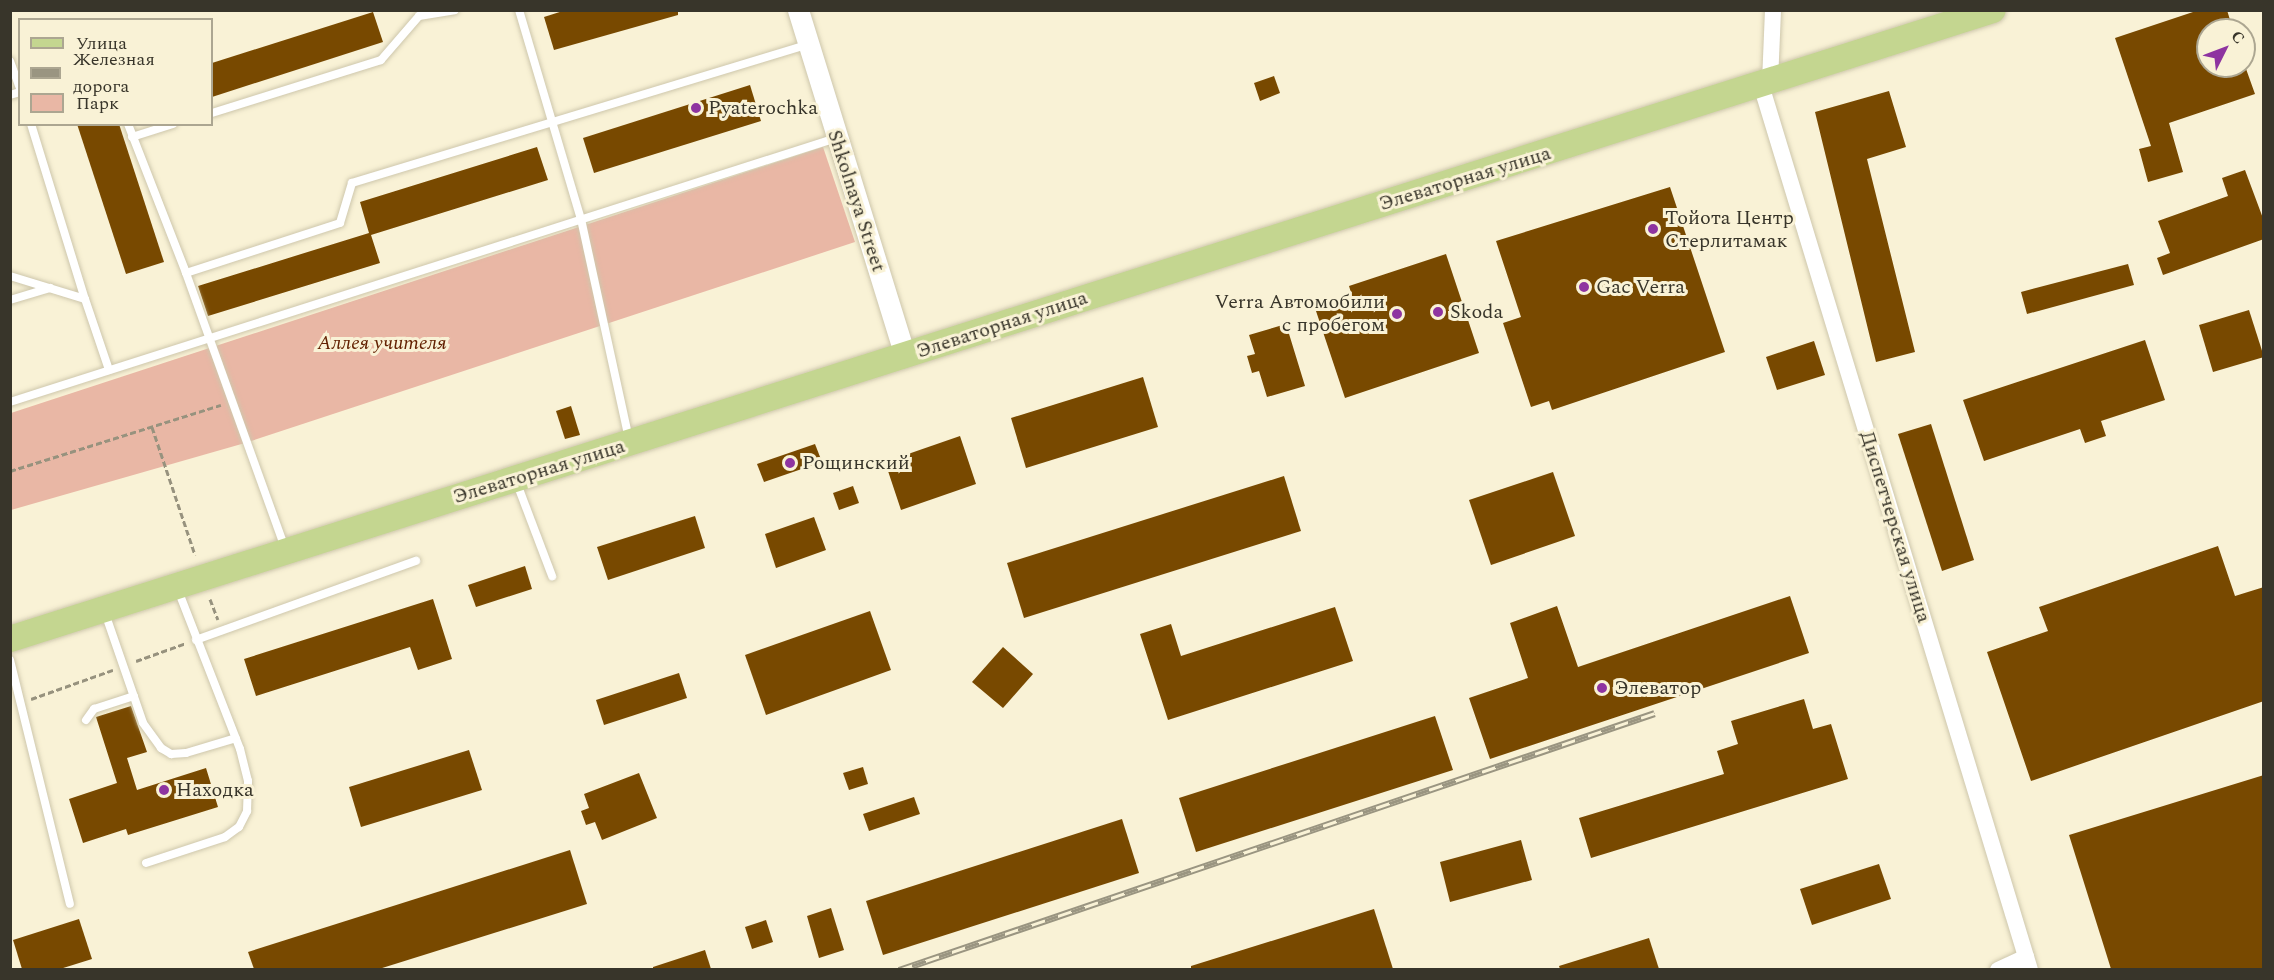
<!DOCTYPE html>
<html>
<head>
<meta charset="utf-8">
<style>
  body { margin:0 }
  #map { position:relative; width:2274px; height:980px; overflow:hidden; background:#f9f2d6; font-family:Spectral,serif }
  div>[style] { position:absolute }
  .green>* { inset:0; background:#e9b7a5 }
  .building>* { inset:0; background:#784900 }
  .path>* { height:3px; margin-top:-1.5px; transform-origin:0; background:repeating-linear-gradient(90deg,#97927e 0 6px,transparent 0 9px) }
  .roads { filter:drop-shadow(0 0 2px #cec7ac) drop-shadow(0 0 2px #cec7ac) }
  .service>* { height:8px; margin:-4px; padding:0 4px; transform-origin:4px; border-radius:4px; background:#fff }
  .minor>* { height:16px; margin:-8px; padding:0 8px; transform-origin:8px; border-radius:8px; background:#fff }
  .tertiary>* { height:21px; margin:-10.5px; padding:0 10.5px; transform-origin:10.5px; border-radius:10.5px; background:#fff }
  .primary>* { height:26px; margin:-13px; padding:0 13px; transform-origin:13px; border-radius:13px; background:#c4d690 }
  .rail>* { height:7px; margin-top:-3.5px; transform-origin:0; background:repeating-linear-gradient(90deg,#f9f2d6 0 14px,#9a9581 0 28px); box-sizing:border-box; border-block:2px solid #9a9581 }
  .dots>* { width:16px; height:16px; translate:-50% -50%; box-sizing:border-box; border:3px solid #f9f2d6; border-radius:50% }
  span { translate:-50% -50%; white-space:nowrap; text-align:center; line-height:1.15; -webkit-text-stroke:6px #f9f2d6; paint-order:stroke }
  .poi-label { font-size:20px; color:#38352a }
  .left { translate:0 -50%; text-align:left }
  .right { translate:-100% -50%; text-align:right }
  .street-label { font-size:20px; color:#38352a }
  .park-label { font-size:20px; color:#622001; font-style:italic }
  .frame { position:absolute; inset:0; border:12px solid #38352a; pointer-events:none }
  .legend { position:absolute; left:18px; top:18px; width:195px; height:108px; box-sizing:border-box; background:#f9f2d6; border:2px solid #aca691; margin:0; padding:8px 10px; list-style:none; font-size:18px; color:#38352a }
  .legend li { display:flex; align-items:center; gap:12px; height:30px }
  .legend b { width:30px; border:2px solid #aca691 }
  .north { position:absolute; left:2196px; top:18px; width:60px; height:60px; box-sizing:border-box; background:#f9f2d6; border:2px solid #aca691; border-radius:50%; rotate:48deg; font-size:16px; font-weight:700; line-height:24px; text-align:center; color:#38352a }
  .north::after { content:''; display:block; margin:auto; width:21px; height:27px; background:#8e34a0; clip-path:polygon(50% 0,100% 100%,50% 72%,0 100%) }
</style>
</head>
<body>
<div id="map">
  <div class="green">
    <i style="clip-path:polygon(823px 147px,855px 242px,245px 443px,11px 510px,11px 413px)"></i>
  </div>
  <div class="building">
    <i style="clip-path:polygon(566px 10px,678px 10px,678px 15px,554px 50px,544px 17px)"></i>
    <i style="clip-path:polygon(2199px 10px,2227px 10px,2233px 30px,2208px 30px,2208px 66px,2245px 66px,2255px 94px,2169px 123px,2183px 172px,2148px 182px,2139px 149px,2151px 146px,2115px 38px)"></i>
    <i style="clip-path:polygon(373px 12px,383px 42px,212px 97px,212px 63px)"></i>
    <i style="clip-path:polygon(1274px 76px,1280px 93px,1260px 101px,1254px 83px)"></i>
    <i style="clip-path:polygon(750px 85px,761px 121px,594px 173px,583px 138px)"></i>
    <i style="clip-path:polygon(1889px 91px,1906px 147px,1867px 159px,1915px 352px,1876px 362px,1815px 112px)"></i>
    <i style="clip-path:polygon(77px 124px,119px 124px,164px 262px,126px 274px)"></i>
    <i style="clip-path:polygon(537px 147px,548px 180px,371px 235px,380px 263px,208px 316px,198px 286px,369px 233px,360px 202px)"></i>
    <i style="clip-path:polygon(2245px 170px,2264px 221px,2264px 239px,2163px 275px,2157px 258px,2170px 253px,2158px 221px,2228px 196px,2222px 178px)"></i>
    <i style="clip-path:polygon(1670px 187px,1725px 352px,1552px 410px,1549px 401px,1531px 407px,1503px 323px,1521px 317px,1496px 241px)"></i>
    <i style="clip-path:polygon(1446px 254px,1479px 353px,1345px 398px,1315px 308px,1352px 296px,1349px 286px)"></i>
    <i style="clip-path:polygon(2128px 264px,2134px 285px,2027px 314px,2021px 292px)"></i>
    <i style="clip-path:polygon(2249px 310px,2264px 357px,2213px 372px,2199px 325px)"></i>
    <i style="clip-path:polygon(1286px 324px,1305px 386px,1267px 397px,1259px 371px,1252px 373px,1247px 356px,1255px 354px,1249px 335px)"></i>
    <i style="clip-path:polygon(2145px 340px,2165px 400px,2101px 421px,2106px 436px,2085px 443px,2080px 429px,1984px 461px,1963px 400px)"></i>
    <i style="clip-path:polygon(1814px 341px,1825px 375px,1777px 390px,1766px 357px)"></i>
    <i style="clip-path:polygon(1143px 377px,1158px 427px,1026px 468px,1011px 418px)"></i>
    <i style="clip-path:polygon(571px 406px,580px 435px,565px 439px,556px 411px)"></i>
    <i style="clip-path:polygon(1931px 424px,1974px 560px,1942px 571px,1898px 434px)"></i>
    <i style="clip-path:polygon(960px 436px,976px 484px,901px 510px,885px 462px)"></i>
    <i style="clip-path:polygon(815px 444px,822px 462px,764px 482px,757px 464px)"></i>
    <i style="clip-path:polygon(1553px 472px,1575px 536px,1491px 565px,1469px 500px)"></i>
    <i style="clip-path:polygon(1284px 476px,1301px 531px,1024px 618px,1007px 563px)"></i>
    <i style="clip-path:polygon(853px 486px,859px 503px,839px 510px,833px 493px)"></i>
    <i style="clip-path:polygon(695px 516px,705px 548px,608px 580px,597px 547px)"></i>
    <i style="clip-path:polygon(814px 517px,826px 550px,776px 568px,765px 534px)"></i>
    <i style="clip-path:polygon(2218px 546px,2235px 596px,2264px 587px,2264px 701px,2031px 781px,1987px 652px,2048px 631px,2039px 607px)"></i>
    <i style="clip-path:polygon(525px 566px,532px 589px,476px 607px,468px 585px)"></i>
    <i style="clip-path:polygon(1790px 596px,1809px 653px,1490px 759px,1469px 698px,1528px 678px,1510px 623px,1557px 606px,1578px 667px)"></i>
    <i style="clip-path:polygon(433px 599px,452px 659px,418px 670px,410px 647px,256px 696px,244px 659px)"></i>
    <i style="clip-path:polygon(1335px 607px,1353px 661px,1168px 720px,1140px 634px,1171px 624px,1181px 656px)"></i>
    <i style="clip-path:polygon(870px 611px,891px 670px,766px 715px,745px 655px)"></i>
    <i style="clip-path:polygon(1003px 647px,1033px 674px,1003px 708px,972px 682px)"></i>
    <i style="clip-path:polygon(679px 673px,687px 698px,604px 725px,596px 700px)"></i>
    <i style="clip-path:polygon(1804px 699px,1813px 729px,1831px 724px,1848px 779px,1591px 858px,1579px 818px,1724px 774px,1717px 751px,1738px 744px,1731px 721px)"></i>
    <i style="clip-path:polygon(131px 706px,147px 752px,127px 758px,137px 790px,206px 768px,218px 807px,128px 835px,126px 829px,83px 843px,69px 799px,117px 783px,96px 717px)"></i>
    <i style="clip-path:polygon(1435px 716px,1453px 770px,1196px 852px,1179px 798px)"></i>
    <i style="clip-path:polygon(469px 750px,482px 790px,361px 827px,349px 787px)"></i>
    <i style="clip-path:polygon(863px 767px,868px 784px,849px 790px,843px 773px)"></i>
    <i style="clip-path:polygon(639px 773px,657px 818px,602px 840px,595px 822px,586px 825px,581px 811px,589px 808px,584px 794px)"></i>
    <i style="clip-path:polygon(2264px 775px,2264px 969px,2111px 969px,2069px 835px)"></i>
    <i style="clip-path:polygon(914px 797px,920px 814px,869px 831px,863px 814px)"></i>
    <i style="clip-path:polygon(1122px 819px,1139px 873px,883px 955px,866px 901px)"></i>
    <i style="clip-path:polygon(1521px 840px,1532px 880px,1450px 902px,1440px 862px)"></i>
    <i style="clip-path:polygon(570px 850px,587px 904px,379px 969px,254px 969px,248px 952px)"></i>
    <i style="clip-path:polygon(1879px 864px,1891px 899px,1812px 925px,1800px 889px)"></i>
    <i style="clip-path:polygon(831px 908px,844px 950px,819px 958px,807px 916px)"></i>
    <i style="clip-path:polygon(1374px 909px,1393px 969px,1191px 969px,1191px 966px)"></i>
    <i style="clip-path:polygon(79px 919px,92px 959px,60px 969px,22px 969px,13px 940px)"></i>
    <i style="clip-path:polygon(766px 920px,773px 942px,752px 949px,745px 927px)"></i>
    <i style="clip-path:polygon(1649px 938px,1659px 969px,1560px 969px,1559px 966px)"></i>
    <i style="clip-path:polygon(705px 950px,711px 969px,653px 969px,653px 967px)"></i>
  </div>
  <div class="path">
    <i style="left:152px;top:427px;width:135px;rotate:71.4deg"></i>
    <i style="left:10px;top:471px;width:221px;rotate:-17.4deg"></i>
    <i style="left:210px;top:599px;width:22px;rotate:69deg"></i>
    <i style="left:136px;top:661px;width:53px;rotate:-19.8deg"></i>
    <i style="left:31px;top:699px;width:87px;rotate:-19.5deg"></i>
  </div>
  <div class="roads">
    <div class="service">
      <i style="left:519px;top:10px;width:218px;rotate:73.5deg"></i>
      <i style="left:581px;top:219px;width:226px;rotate:77.7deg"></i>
      <i style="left:10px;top:61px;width:29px;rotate:70deg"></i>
      <i style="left:10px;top:95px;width:10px;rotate:-17deg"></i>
      <i style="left:212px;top:113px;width:177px;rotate:-17.4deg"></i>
      <i style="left:381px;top:60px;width:58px;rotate:-49.2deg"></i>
      <i style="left:419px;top:16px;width:36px;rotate:-9deg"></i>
      <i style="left:31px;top:124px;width:183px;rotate:72.9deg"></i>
      <i style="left:128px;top:124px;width:160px;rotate:68.7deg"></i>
      <i style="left:186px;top:273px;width:292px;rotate:70.2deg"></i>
      <i style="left:132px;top:137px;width:43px;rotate:-17.6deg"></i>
      <i style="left:186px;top:273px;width:162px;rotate:-18deg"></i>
      <i style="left:340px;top:223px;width:42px;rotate:-73.3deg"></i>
      <i style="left:352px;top:183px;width:475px;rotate:-16.9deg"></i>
      <i style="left:10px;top:276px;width:78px;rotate:17deg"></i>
      <i style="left:85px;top:299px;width:75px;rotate:71.3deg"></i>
      <i style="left:10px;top:300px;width:42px;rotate:-16.7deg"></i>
      <i style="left:10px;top:402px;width:867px;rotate:-17.72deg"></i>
      <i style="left:516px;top:481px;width:102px;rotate:69.2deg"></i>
      <i style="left:105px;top:613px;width:116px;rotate:70.9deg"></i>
      <i style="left:143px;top:723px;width:31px;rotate:54deg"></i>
      <i style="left:161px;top:748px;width:12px;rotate:31deg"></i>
      <i style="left:171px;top:754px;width:15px;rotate:-4deg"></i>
      <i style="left:186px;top:753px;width:52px;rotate:-16.7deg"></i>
      <i style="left:196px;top:640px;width:234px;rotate:-19.8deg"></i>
      <i style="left:10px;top:660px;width:251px;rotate:76.2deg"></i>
      <i style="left:86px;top:720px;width:14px;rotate:-54deg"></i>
      <i style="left:94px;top:709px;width:42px;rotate:-18deg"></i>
      <i style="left:146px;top:863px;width:83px;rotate:-18.2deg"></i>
      <i style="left:225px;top:837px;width:17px;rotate:-36deg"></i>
      <i style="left:239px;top:827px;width:18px;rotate:-63deg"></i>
      <i style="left:247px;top:811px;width:30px;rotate:-88deg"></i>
      <i style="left:248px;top:781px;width:33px;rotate:-104deg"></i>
      <i style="left:240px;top:749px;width:171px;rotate:-111.3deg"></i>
    </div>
    <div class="minor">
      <i style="left:1770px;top:82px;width:72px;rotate:-87.6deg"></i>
      <i style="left:1761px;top:85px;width:925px;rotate:73.09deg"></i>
      <i style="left:1998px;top:970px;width:31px;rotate:-25deg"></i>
    </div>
    <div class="tertiary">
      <i style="left:798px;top:10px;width:362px;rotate:72.8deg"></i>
    </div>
    <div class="primary">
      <i style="left:10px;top:639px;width:2080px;rotate:-17.6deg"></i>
    </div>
  </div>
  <div class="rail">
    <i style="left:899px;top:970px;width:798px;rotate:-18.78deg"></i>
  </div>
  <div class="dots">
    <i style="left:696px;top:108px;background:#8e34a0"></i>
    <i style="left:1653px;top:229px;background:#8e34a0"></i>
    <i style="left:1584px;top:287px;background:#8e34a0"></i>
    <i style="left:1438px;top:312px;background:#8e34a0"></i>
    <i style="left:1397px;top:314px;background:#8e34a0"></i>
    <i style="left:790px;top:463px;background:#8e34a0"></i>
    <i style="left:1602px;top:688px;background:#8e34a0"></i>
    <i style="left:164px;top:790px;background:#8e34a0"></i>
  </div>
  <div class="poi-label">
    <span class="left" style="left:708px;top:108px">Pyaterochka</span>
    <span class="left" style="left:1665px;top:230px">Тойота Центр<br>Стерлитамак</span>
    <span class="left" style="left:1596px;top:287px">Gac Verra</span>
    <span class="right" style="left:1385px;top:314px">Verra Автомобили<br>с пробегом</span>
    <span class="left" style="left:1450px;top:312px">Skoda</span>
    <span class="left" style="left:802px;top:463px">Рощинский</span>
    <span class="left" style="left:1614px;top:688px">Элеватор</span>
    <span class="left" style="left:176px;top:790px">Находка</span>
  </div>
  <div class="street-label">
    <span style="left:1465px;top:179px;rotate:-17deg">Элеваторная улица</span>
    <span style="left:856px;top:201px;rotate:72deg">Shkolnaya Street</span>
    <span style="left:1002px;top:325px;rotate:-18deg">Элеваторная улица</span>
    <span style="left:539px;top:472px;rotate:-17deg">Элеваторная улица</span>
    <span style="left:1895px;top:527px;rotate:73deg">Диспетчерская улица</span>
  </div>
  <div class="park-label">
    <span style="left:382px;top:343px">Аллея учителя</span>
  </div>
  <div class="frame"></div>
  <ul class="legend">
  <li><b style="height:8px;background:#c4d690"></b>Улица</li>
  <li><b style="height:8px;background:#9a9581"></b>Железная дорога</li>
  <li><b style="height:16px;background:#e9b7a5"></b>Парк</li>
  </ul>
  <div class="north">С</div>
</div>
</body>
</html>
